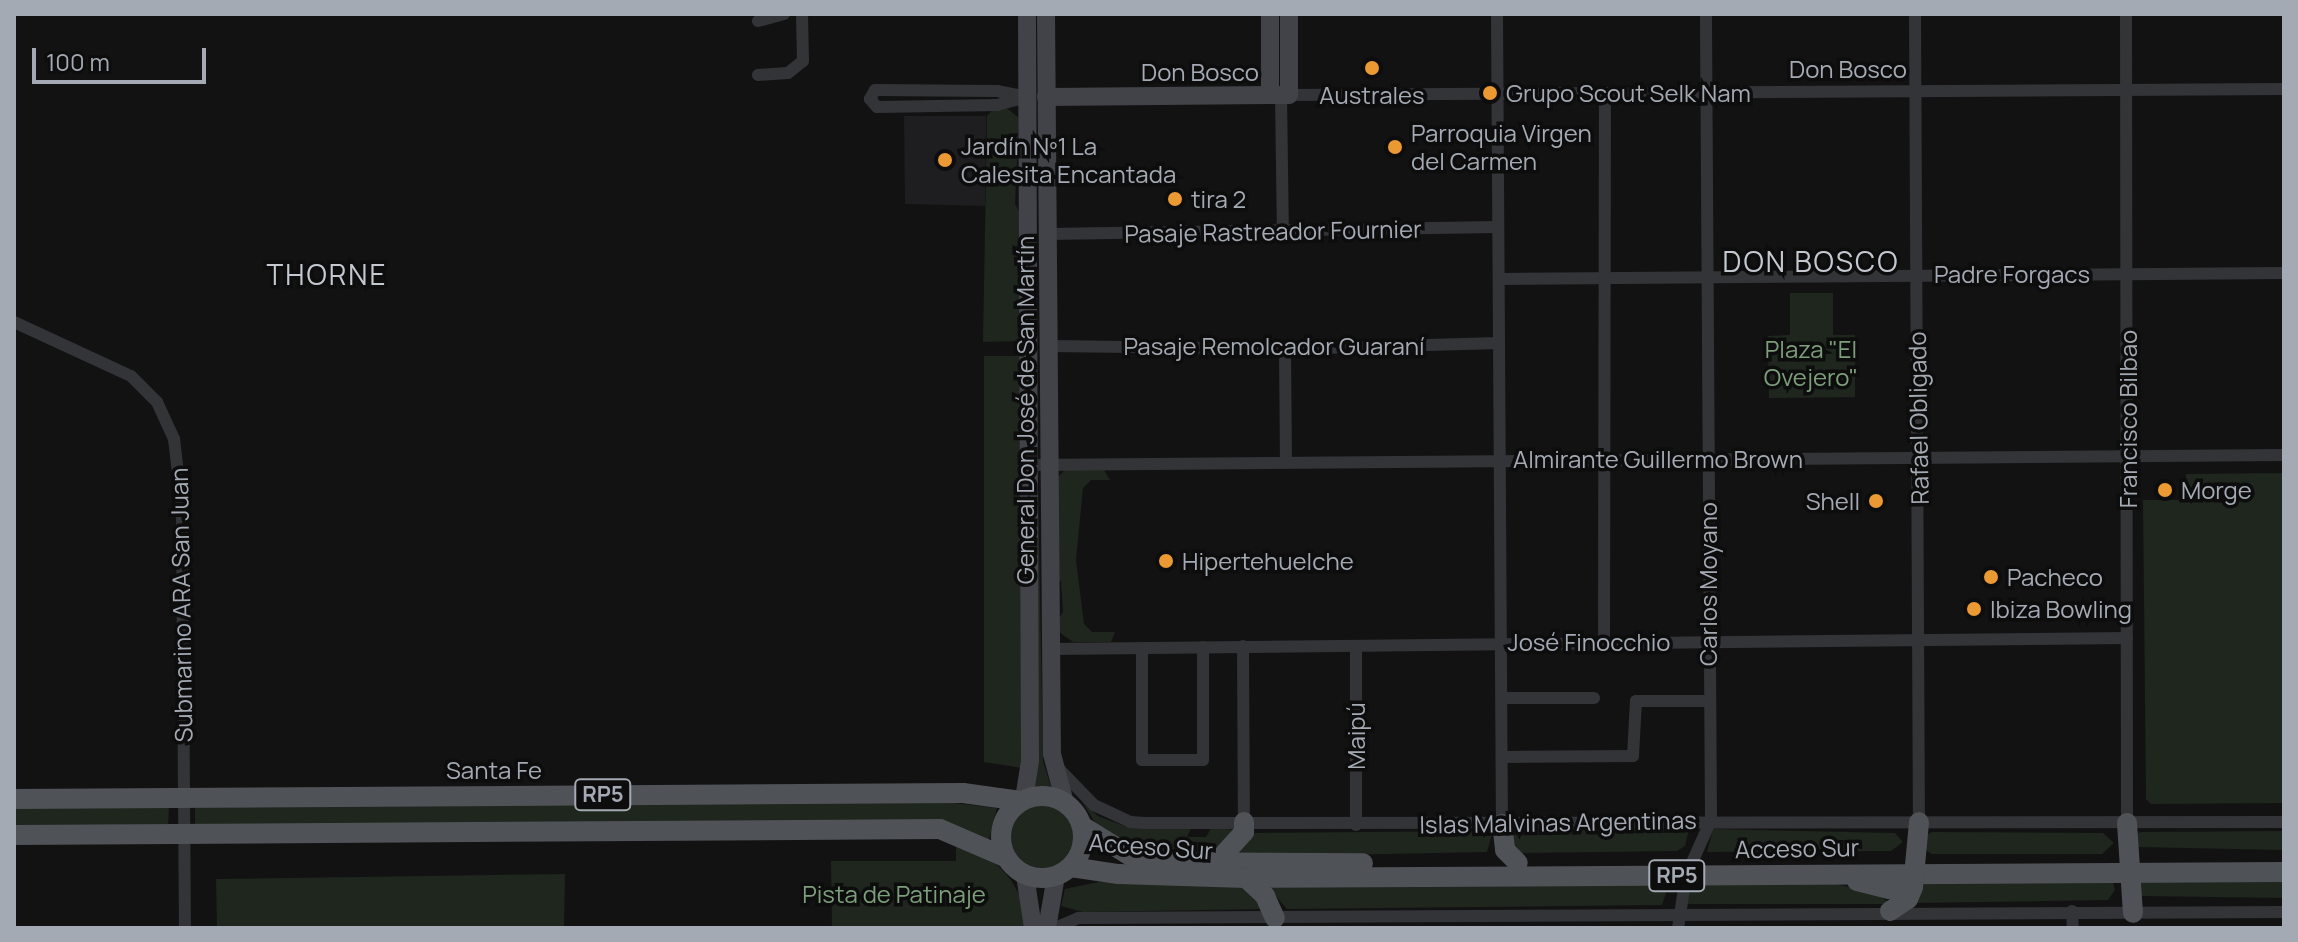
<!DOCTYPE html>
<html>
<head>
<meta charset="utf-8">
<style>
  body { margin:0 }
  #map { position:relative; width:2298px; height:942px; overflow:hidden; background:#121213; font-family:Manrope,sans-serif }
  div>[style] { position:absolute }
  .built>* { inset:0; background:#1e1e20 }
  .green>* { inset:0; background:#1e261e }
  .round { border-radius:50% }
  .street>* { height:12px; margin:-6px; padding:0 6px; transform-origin:6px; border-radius:6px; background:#333438 }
  .secondary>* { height:18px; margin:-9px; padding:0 9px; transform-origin:9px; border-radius:9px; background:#414348 }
  .primary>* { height:20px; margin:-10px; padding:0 10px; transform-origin:10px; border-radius:10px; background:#4f5257 }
  .primary>.ring { margin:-10px; padding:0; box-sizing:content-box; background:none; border:20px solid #4f5257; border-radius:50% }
  .dots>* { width:22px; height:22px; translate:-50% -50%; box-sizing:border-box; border:4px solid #0d0d0e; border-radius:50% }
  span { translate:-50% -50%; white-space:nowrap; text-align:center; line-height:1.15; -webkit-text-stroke:7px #0d0d0e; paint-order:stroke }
  .shield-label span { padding:2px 6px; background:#0d0d0e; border:2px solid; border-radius:6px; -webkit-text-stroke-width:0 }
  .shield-label { font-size:22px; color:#a4aab3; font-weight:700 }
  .street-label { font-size:24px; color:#a4aab3 }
  .poi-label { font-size:24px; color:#a4aab3 }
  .left { translate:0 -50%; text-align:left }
  .right { translate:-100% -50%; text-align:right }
  .park-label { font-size:24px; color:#7d9e7b }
  .quarter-label { font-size:28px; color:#c4c9d0; letter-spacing:2px }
  .frame { position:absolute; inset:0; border:16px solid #a4aab3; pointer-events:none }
  .scale { position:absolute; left:32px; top:48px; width:174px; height:36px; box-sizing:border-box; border:4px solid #a4aab3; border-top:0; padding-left:10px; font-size:24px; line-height:28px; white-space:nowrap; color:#a4aab3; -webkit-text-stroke:6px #0d0d0e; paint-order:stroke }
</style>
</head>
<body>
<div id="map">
  <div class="built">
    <i style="clip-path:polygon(904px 116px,986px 116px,985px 206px,905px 204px)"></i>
  </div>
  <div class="green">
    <i style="clip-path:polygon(993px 109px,1008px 109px,1019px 118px,1015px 204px,1020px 213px,1021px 341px,983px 342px,987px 116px)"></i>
    <i style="clip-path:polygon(1790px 293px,1833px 293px,1833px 335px,1855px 335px,1855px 397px,1769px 398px,1768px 336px,1790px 335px)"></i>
    <i style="clip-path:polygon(984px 356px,1020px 356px,1023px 768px,984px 762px)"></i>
    <i style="clip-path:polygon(1065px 470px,1104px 470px,1110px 480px,1091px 480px,1083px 488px,1076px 560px,1084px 624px,1092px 632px,1115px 632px,1111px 642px,1073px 642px,1059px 632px,1057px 621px,1063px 612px,1061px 581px,1056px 579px,1057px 478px)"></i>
    <i style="clip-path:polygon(2284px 473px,2284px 803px,2151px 804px,2146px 799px,2143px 500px,2186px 500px,2186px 474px)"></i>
    <i style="clip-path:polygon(1038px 483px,1043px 761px,1052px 790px,1032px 786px)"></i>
    <i style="clip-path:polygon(1081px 800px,1098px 816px,1127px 827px,1191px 828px,1187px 837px,1206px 837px,1211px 828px,1238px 830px,1213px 856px,1139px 854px,1096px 824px)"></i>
    <i style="clip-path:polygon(936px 801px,997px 808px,989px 840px,964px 829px,195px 825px,195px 805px)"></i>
    <i class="round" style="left:1008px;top:805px;width:66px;height:66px"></i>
    <i style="clip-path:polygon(14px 806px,169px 807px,168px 826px,14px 827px)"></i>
    <i style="clip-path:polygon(1690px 825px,1685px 846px,1677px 851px,1515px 853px,1511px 829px)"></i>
    <i style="clip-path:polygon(1713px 829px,1895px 833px,1903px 842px,1891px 851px,1707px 852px)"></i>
    <i style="clip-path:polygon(1493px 831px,1487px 852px,1234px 857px,1251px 833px)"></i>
    <i style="clip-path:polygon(2284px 831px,2284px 850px,2136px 847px,2136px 833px,2142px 832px)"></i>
    <i style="clip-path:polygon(1932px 832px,2103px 833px,2114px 843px,2102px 854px,1932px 854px,1925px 850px,1926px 835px)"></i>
    <i style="clip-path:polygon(956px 840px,995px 862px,1011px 880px,1024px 903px,1029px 928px,832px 928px,831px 861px,956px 861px)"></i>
    <i style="clip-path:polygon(565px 874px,564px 928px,217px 928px,216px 879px)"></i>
    <i style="clip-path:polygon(2284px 877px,2284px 898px,2141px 896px,2140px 881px)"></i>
    <i style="clip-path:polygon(1927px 878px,2112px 878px,2115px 890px,2108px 900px,1911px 903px)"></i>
    <i style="clip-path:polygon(1691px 880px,1832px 883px,1880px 894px,1889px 904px,1686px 904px)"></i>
    <i style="clip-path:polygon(1103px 881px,1246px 884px,1268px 909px,1083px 912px,1061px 906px,1065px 889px)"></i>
    <i style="clip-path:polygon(1670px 881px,1662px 905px,1287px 909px,1264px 883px)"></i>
  </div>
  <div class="street">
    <i style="left:1497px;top:14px;width:810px;rotate:89.65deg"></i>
    <i style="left:1915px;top:14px;width:808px;rotate:89.72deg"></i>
    <i style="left:2126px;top:14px;width:809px;rotate:89.93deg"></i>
    <i style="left:758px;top:21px;width:27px;rotate:-15deg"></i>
    <i style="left:758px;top:75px;width:30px;rotate:-4deg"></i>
    <i style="left:788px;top:73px;width:19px;rotate:-39deg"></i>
    <i style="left:803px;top:61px;width:47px;rotate:-91.2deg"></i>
    <i style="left:875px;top:90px;width:122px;rotate:0.5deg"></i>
    <i style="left:997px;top:91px;width:31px;rotate:11deg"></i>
    <i style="left:1027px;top:97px;width:30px;rotate:165deg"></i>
    <i style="left:998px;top:105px;width:121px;rotate:179.1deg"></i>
    <i style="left:877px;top:107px;width:11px;rotate:-131deg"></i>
    <i style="left:870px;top:99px;width:10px;rotate:-61deg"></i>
    <i style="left:1281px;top:95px;width:138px;rotate:89.2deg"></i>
    <i style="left:1289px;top:95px;width:995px;rotate:-0.35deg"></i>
    <i style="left:1048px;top:234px;width:450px;rotate:-0.9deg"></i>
    <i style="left:1499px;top:279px;width:785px;rotate:-0.44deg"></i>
    <i style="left:14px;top:322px;width:129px;rotate:24.8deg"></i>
    <i style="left:131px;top:376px;width:37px;rotate:45deg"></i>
    <i style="left:157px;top:402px;width:41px;rotate:65.3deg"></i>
    <i style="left:174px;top:439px;width:68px;rotate:83.3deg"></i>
    <i style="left:182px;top:507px;width:421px;rotate:89.6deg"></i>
    <i style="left:1049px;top:346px;width:236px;rotate:0.7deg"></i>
    <i style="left:1285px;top:349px;width:214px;rotate:-1.6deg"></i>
    <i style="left:1285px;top:349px;width:112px;rotate:89.5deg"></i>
    <i style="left:1031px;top:465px;width:1253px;rotate:-0.46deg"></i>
    <i style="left:1604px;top:640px;width:547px;rotate:-89.9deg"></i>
    <i style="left:1243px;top:646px;width:176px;rotate:89.7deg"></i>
    <i style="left:1356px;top:647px;width:178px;rotate:90deg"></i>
    <i style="left:1142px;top:648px;width:112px;rotate:90deg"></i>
    <i style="left:1142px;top:760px;width:61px"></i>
    <i style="left:1203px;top:760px;width:113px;rotate:-90deg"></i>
    <i style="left:1051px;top:649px;width:1076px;rotate:-0.59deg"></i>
    <i style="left:1502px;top:698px;width:92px"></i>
    <i style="left:1502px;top:757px;width:131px;rotate:-0.4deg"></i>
    <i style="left:1633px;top:756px;width:55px;rotate:-86.9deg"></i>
    <i style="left:1636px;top:701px;width:72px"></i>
    <i style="left:1059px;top:769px;width:50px;rotate:45.8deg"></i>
    <i style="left:1094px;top:805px;width:40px;rotate:25deg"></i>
    <i style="left:1130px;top:822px;width:15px;rotate:4deg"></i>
    <i style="left:1145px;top:823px;width:1139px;rotate:-0.05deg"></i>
    <i style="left:2072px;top:911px;width:17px;rotate:87deg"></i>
    <i style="left:1055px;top:928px;width:26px;rotate:-23deg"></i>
    <i style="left:1079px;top:918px;width:1205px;rotate:-0.29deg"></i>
    <i style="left:1678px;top:928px;width:53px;rotate:-81.3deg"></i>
    <i style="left:1686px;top:876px;width:61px;rotate:-65.9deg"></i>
    <i style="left:1711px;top:820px;width:806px;rotate:-90.36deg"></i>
  </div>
  <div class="secondary">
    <i style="left:1046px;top:14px;width:740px;rotate:89.54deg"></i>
    <i style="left:1052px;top:754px;width:51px;rotate:75.1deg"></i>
    <i style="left:1270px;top:14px;width:81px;rotate:90deg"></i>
    <i style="left:1046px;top:97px;width:243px;rotate:-0.5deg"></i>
    <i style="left:1289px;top:95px;width:81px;rotate:-90deg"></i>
    <i style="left:1024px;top:799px;width:39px;rotate:-81deg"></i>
    <i style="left:1030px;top:760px;width:746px;rotate:-90.23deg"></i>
    <i style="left:1025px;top:875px;width:54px;rotate:81.4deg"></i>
    <i style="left:1047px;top:928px;width:53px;rotate:-80.2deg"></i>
  </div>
  <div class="primary">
    <i class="ring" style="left:1001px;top:796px;width:62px;height:62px"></i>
    <i style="left:14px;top:799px;width:949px;rotate:-0.36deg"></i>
    <i style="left:963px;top:793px;width:59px;rotate:7.9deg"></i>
    <i style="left:2127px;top:823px;width:90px;rotate:86.2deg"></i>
    <i style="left:1502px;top:824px;width:26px;rotate:83deg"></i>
    <i style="left:1505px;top:850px;width:18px;rotate:45deg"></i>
    <i style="left:1082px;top:826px;width:68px;rotate:31.8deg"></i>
    <i style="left:1140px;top:862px;width:223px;rotate:0.3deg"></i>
    <i style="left:14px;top:835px;width:926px;rotate:-0.37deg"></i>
    <i style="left:940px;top:829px;width:71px;rotate:23.3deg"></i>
    <i style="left:1216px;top:863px;width:42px;rotate:-47.9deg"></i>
    <i style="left:1244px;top:832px;width:10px;rotate:-90deg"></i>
    <i style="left:1071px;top:867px;width:48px;rotate:8.5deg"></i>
    <i style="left:1118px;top:874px;width:128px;rotate:1.8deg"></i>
    <i style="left:1246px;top:878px;width:1038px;rotate:-0.33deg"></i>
    <i style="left:1246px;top:878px;width:26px;rotate:43deg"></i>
    <i style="left:1265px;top:896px;width:24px;rotate:66deg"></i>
    <i style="left:1857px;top:881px;width:33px;rotate:14deg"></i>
    <i style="left:1889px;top:889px;width:31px;rotate:-32deg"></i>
    <i style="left:1890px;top:911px;width:22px;rotate:-34deg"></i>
    <i style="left:1908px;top:899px;width:13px;rotate:-67deg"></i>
    <i style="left:1913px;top:887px;width:65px;rotate:-84.7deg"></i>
  </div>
  <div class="dots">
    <i style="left:1372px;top:68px;background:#eb9932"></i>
    <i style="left:1490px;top:93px;background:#eb9932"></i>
    <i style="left:1395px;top:147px;background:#eb9932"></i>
    <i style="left:945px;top:160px;background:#eb9932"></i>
    <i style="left:1175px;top:199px;background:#eb9932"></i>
    <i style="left:2165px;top:490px;background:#eb9932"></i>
    <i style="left:1876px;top:501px;background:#eb9932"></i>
    <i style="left:1166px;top:561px;background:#eb9932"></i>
    <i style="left:1991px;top:577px;background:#eb9932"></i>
    <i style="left:1974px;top:609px;background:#eb9932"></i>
  </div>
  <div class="shield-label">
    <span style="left:603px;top:795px">RP5</span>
    <span style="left:1677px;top:876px">RP5</span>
  </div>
  <div class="street-label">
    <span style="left:1848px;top:69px">Don Bosco</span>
    <span style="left:1200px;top:72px">Don Bosco</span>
    <span style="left:1273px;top:231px;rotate:-1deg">Pasaje Rastreador Fournier</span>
    <span style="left:2012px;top:274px">Padre Forgacs</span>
    <span style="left:1274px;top:346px">Pasaje Remolcador Guaraní</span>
    <span style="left:1025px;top:410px;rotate:-90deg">General Don José de San Martín</span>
    <span style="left:1918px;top:418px;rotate:-91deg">Rafael Obligado</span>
    <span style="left:2128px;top:419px;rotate:-90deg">Francisco Bilbao</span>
    <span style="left:1658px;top:459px">Almirante Guillermo Brown</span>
    <span style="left:1708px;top:584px;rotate:-90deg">Carlos Moyano</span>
    <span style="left:181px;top:605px;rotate:-91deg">Submarino ARA San Juan</span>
    <span style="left:1589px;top:642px">José Finocchio</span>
    <span style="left:1356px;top:736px;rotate:-90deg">Maipú</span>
    <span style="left:494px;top:770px">Santa Fe</span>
    <span style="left:1558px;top:822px;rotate:-1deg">Islas Malvinas Argentinas</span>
    <span style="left:1151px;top:846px;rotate:4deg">Acceso Sur</span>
    <span style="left:1797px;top:848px;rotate:-1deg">Acceso Sur</span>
  </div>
  <div class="poi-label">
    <span class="left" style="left:1506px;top:93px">Grupo Scout Selk Nam</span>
    <span style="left:1372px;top:95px">Australes</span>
    <span class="left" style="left:1411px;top:147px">Parroquia Virgen<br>del Carmen</span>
    <span class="left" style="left:961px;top:160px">Jardín Nº1 La<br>Calesita Encantada</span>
    <span class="left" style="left:1191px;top:199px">tira 2</span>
    <span class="left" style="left:2181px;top:490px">Morge</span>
    <span class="right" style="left:1860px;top:501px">Shell</span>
    <span class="left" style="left:1182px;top:561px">Hipertehuelche</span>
    <span class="left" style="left:2007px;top:577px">Pacheco</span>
    <span class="left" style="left:1990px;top:609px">Ibiza Bowling</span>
  </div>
  <div class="park-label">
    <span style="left:1811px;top:363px">Plaza "El<br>Ovejero"</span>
    <span style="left:894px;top:894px">Pista de Patinaje</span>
  </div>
  <div class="quarter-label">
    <span style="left:1811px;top:261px">DON BOSCO</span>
    <span style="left:327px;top:274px">THORNE</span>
  </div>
  <div class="frame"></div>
  <div class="scale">100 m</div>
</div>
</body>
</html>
